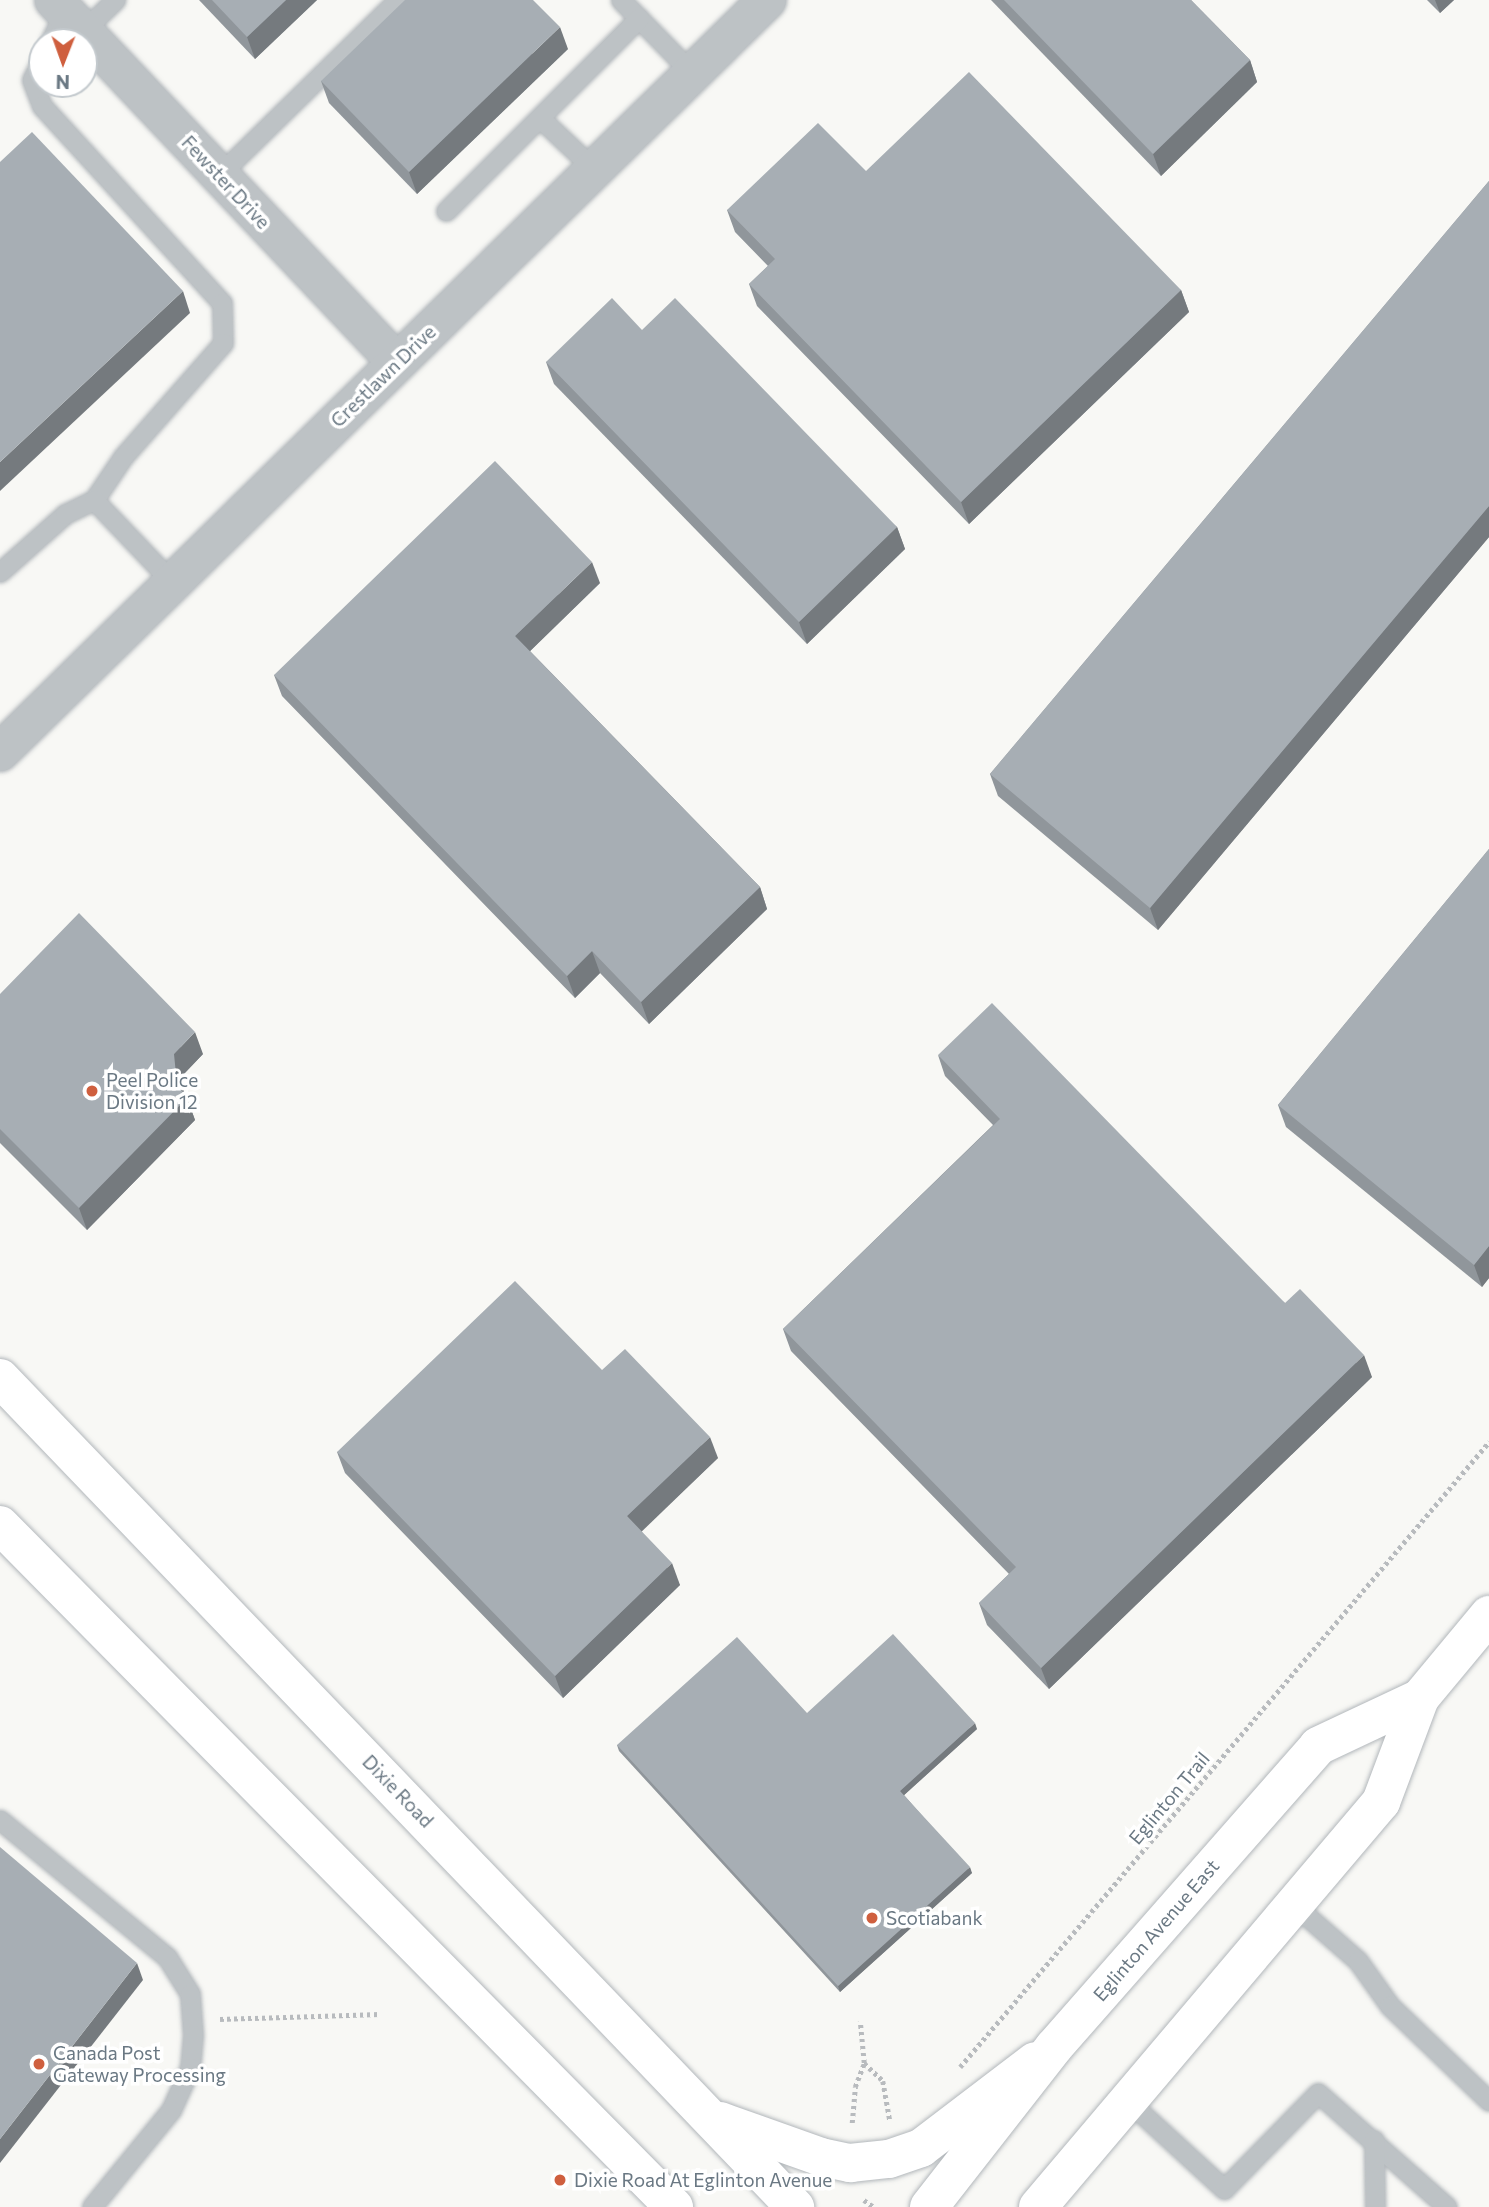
<!DOCTYPE html>
<html>
<head>
<meta charset="utf-8">
<style>
  body { margin:0 }
  #map { position:relative; width:1489px; height:2207px; overflow:hidden; background:#f8f8f5; font-family:Commissioner,sans-serif }
  div>[style] { position:absolute }
  .path>* { height:4.5px; margin-top:-2.25px; transform-origin:0; background:repeating-linear-gradient(90deg,#b8bbbe 0 3.5px,transparent 0 7px) }
  .roads { filter:drop-shadow(0 0 2px #b2b7bb) drop-shadow(0 0 2px #b2b7bb) }
  .lane>* { height:19px; margin:-9.5px; padding:0 9.5px; transform-origin:9.5px; border-radius:9.5px; background:#bdc2c5 }
  .street>* { height:38px; margin:-19px; padding:0 19px; transform-origin:19px; border-radius:19px; background:#bdc2c5 }
  .secondary>* { height:38px; margin:-19px; padding:0 19px; transform-origin:19px; border-radius:19px; background:#fff }
  .primary>* { height:38px; margin:-19px; padding:0 19px; transform-origin:19px; border-radius:19px; background:#fff }
  .wall>* { inset:0; background:#90969b }
  .shaded-wall>* { inset:0; background:#757a7e }
  .building>* { inset:0; background:#a7aeb4 }
  .dots>* { width:19px; height:19px; translate:-50% -50%; box-sizing:border-box; border:4px solid #fff; border-radius:50% }
  span { translate:-50% -50%; white-space:nowrap; text-align:center; line-height:1.15; -webkit-text-stroke:7px #fff; paint-order:stroke }
  .street-label { font-size:19px; color:#6a7883 }
  .poi-label { font-size:19px; color:#6a7883 }
  .left { translate:0 -50%; text-align:left }
  .north { position:absolute; left:28px; top:28px; width:70px; height:70px; box-sizing:border-box; background:#fff; border:2px solid #c3c9cd; border-radius:50%; rotate:181deg; font-size:19px; font-weight:700; line-height:28px; text-align:center; color:#6a7883 }
  .north::after { content:''; display:block; margin:auto; width:24px; height:32px; background:#cf5f3e; clip-path:polygon(50% 0,100% 100%,50% 72%,0 100%) }
</style>
</head>
<body>
<div id="map">
  <div class="path">
    <i style="left:220px;top:2019px;width:160px;rotate:-1.8deg"></i>
    <i style="left:864px;top:2063px;width:26px;rotate:43deg"></i>
    <i style="left:883px;top:2081px;width:40px;rotate:80deg"></i>
    <i style="left:960px;top:2067px;width:819px;rotate:-49.76deg"></i>
    <i style="left:852px;top:2123px;width:36px;rotate:-85deg"></i>
    <i style="left:855px;top:2087px;width:26px;rotate:-69deg"></i>
    <i style="left:864px;top:2063px;width:42px;rotate:-95.4deg"></i>
    <i style="left:864px;top:2200px;width:12px;rotate:35deg"></i>
  </div>
  <div class="roads">
    <div class="lane">
      <i style="left:621px;top:0;width:102px;rotate:45.8deg"></i>
      <i style="left:83px;top:31px;width:45px;rotate:-44.1deg"></i>
      <i style="left:50px;top:42px;width:34px;rotate:-64deg"></i>
      <i style="left:42px;top:60px;width:22px;rotate:117deg"></i>
      <i style="left:32px;top:80px;width:28px;rotate:69deg"></i>
      <i style="left:42px;top:106px;width:267px;rotate:47.6deg"></i>
      <i style="left:222px;top:303px;width:40px;rotate:88.6deg"></i>
      <i style="left:223px;top:343px;width:152px;rotate:131.3deg"></i>
      <i style="left:123px;top:457px;width:52px;rotate:124deg"></i>
      <i style="left:541px;top:119px;width:73px;rotate:43.3deg"></i>
      <i style="left:219px;top:175px;width:250px;rotate:-44.4deg"></i>
      <i style="left:446px;top:211px;width:273px;rotate:-45deg"></i>
      <i style="left:0;top:572px;width:87px;rotate:-41.7deg"></i>
      <i style="left:65px;top:514px;width:32px;rotate:-26deg"></i>
      <i style="left:94px;top:500px;width:115px;rotate:46.4deg"></i>
      <i style="left:0;top:1820px;width:216px;rotate:39.4deg"></i>
      <i style="left:167px;top:1957px;width:44px;rotate:58.1deg"></i>
      <i style="left:190px;top:1994px;width:41px;rotate:85.8deg"></i>
      <i style="left:193px;top:2035px;width:33px;rotate:95deg"></i>
      <i style="left:190px;top:2068px;width:46px;rotate:114.3deg"></i>
      <i style="left:171px;top:2110px;width:125px;rotate:129.2deg"></i>
      <i style="left:1293px;top:1904px;width:86px;rotate:41.2deg"></i>
      <i style="left:1358px;top:1961px;width:55px;rotate:54.6deg"></i>
      <i style="left:1390px;top:2006px;width:137px;rotate:43.8deg"></i>
      <i style="left:1127px;top:2100px;width:132px;rotate:42.5deg"></i>
      <i style="left:1224px;top:2189px;width:134px;rotate:-45.6deg"></i>
      <i style="left:1318px;top:2093px;width:172px;rotate:41.5deg"></i>
      <i style="left:1374px;top:2140px;width:67px;rotate:89.1deg"></i>
    </div>
    <div class="street">
      <i style="left:54px;top:0;width:499px;rotate:46.6deg"></i>
      <i style="left:0;top:752px;width:1074px;rotate:-44.43deg"></i>
    </div>
    <div class="secondary">
      <i style="left:0;top:1378px;width:1149px;rotate:46.2deg"></i>
      <i style="left:0;top:1525px;width:959px;rotate:45.34deg"></i>
      <i style="left:720px;top:2121px;width:107px;rotate:19.6deg"></i>
      <i style="left:821px;top:2157px;width:30px;rotate:12deg"></i>
      <i style="left:850px;top:2163px;width:39px;rotate:-6deg"></i>
      <i style="left:889px;top:2159px;width:34px;rotate:-19deg"></i>
      <i style="left:921px;top:2148px;width:143px;rotate:-37.3deg"></i>
    </div>
    <div class="primary">
      <i style="left:929px;top:2207px;width:203px;rotate:-52deg"></i>
      <i style="left:1054px;top:2047px;width:400px;rotate:-48.7deg"></i>
      <i style="left:1318px;top:1746px;width:113px;rotate:-25.2deg"></i>
      <i style="left:1038px;top:2207px;width:531px;rotate:-49.74deg"></i>
      <i style="left:1381px;top:1802px;width:111px;rotate:-69.4deg"></i>
      <i style="left:1420px;top:1698px;width:108px;rotate:-50.3deg"></i>
    </div>
  </div>
  <div class="wall">
    <i style="clip-path:polygon(199px 0,317px 0,255px 59px)"></i>
    <i style="clip-path:polygon(991px 0,1191px 0,1250px 60px,1257px 82px,1161px 176px)"></i>
    <i style="clip-path:polygon(1427px 0,1454px 0,1440px 13px)"></i>
    <i style="clip-path:polygon(568px 49px,417px 194px,329px 103px,321px 81px)"></i>
    <i style="clip-path:polygon(866px 171px,1181px 290px,1189px 312px,969px 524px,757px 306px,749px 284px,768px 266px,735px 232px,727px 210px)"></i>
    <i style="clip-path:polygon(1489px 181px,1489px 537px,1158px 930px,998px 796px,990px 774px)"></i>
    <i style="clip-path:polygon(642px 330px,897px 527px,905px 549px,807px 644px,554px 384px,546px 362px)"></i>
    <i style="clip-path:polygon(600px 583px,530px 651px,760px 887px,767px 909px,649px 1024px,600px 973px,575px 998px,282px 696px,274px 675px)"></i>
    <i style="clip-path:polygon(1489px 849px,1489px 1278px,1482px 1287px,1286px 1127px,1278px 1105px)"></i>
    <i style="clip-path:polygon(0 994px,203px 1054px,182px 1076px,184px 1094px,187px 1098px,195px 1120px,87px 1230px,0 1143px)"></i>
    <i style="clip-path:polygon(938px 1055px,1285px 1303px,1372px 1377px,1049px 1689px,987px 1625px,979px 1603px,1009px 1574px,791px 1351px,783px 1329px,993px 1125px,945px 1076px)"></i>
    <i style="clip-path:polygon(602px 1370px,718px 1458px,641px 1531px,680px 1585px,563px 1698px,345px 1473px,337px 1452px)"></i>
    <i style="clip-path:polygon(807px 1713px,977px 1729px,904px 1795px,972px 1873px,840px 1992px,619px 1751px,617px 1745px)"></i>
  </div>
  <div class="shaded-wall">
    <i style="clip-path:polygon(286px 0,317px 0,255px 59px,247px 37px)"></i>
    <i style="clip-path:polygon(1435px 0,1454px 0,1440px 13px)"></i>
    <i style="clip-path:polygon(560px 27px,568px 49px,417px 194px,409px 172px)"></i>
    <i style="clip-path:polygon(1250px 60px,1257px 82px,1161px 176px,1153px 154px)"></i>
    <i style="clip-path:polygon(1181px 290px,1189px 312px,969px 524px,961px 502px)"></i>
    <i style="clip-path:polygon(183px 291px,190px 313px,0 491px,0 462px)"></i>
    <i style="clip-path:polygon(1489px 506px,1489px 537px,1158px 930px,1150px 908px)"></i>
    <i style="clip-path:polygon(897px 527px,905px 549px,807px 644px,799px 622px)"></i>
    <i style="clip-path:polygon(592px 562px,600px 583px,523px 658px,515px 636px)"></i>
    <i style="clip-path:polygon(760px 887px,767px 909px,649px 1024px,641px 1002px)"></i>
    <i style="clip-path:polygon(592px 951px,600px 973px,575px 998px,567px 976px)"></i>
    <i style="clip-path:polygon(195px 1032px,203px 1054px,182px 1076px,185px 1100px,187px 1098px,195px 1120px,87px 1230px,79px 1208px,174px 1054px)"></i>
    <i style="clip-path:polygon(1489px 1246px,1489px 1278px,1482px 1287px,1474px 1265px)"></i>
    <i style="clip-path:polygon(1364px 1355px,1372px 1377px,1049px 1689px,1041px 1668px)"></i>
    <i style="clip-path:polygon(710px 1437px,718px 1458px,635px 1538px,627px 1516px)"></i>
    <i style="clip-path:polygon(672px 1563px,680px 1585px,563px 1698px,555px 1676px)"></i>
    <i style="clip-path:polygon(975px 1723px,977px 1729px,902px 1797px,900px 1791px)"></i>
    <i style="clip-path:polygon(970px 1867px,972px 1873px,840px 1992px,838px 1986px)"></i>
    <i style="clip-path:polygon(137px 1963px,143px 1980px,0 2163px,0 2139px)"></i>
  </div>
  <div class="building">
    <i style="clip-path:polygon(212px 0,286px 0,247px 37px)"></i>
    <i style="clip-path:polygon(405px 0,533px 0,560px 27px,409px 172px,321px 81px)"></i>
    <i style="clip-path:polygon(1004px 0,1191px 0,1250px 60px,1153px 154px)"></i>
    <i style="clip-path:polygon(969px 72px,1181px 290px,961px 502px,749px 284px,775px 259px,727px 210px,818px 123px,866px 171px)"></i>
    <i style="clip-path:polygon(32px 132px,183px 291px,0 462px,0 162px)"></i>
    <i style="clip-path:polygon(1489px 181px,1489px 506px,1150px 908px,990px 774px)"></i>
    <i style="clip-path:polygon(612px 298px,642px 330px,675px 298px,897px 527px,799px 622px,546px 362px)"></i>
    <i style="clip-path:polygon(495px 461px,592px 562px,515px 636px,760px 887px,641px 1002px,592px 951px,567px 976px,274px 675px)"></i>
    <i style="clip-path:polygon(1489px 849px,1489px 1246px,1474px 1265px,1278px 1105px)"></i>
    <i style="clip-path:polygon(79px 913px,195px 1032px,174px 1054px,177px 1084px,187px 1098px,79px 1208px,0 1129px,0 994px)"></i>
    <i style="clip-path:polygon(992px 1003px,1285px 1303px,1300px 1289px,1364px 1355px,1041px 1668px,979px 1603px,1016px 1567px,783px 1329px,1000px 1119px,938px 1055px)"></i>
    <i style="clip-path:polygon(515px 1281px,602px 1370px,625px 1349px,710px 1437px,627px 1516px,672px 1563px,555px 1676px,337px 1452px)"></i>
    <i style="clip-path:polygon(893px 1634px,975px 1723px,900px 1791px,970px 1867px,838px 1986px,617px 1745px,737px 1637px,807px 1713px)"></i>
    <i style="clip-path:polygon(0 1847px,137px 1963px,0 2139px)"></i>
  </div>
  <div class="dots">
    <i style="left:92px;top:1091px;background:#cf5f3e"></i>
    <i style="left:872px;top:1918px;background:#cf5f3e"></i>
    <i style="left:39px;top:2064px;background:#cf5f3e"></i>
    <i style="left:560px;top:2180px;background:#cf5f3e"></i>
  </div>
  <div class="street-label">
    <span style="left:226px;top:182px;rotate:47deg">Fewster Drive</span>
    <span style="left:383px;top:376px;rotate:-44deg">Crestlawn Drive</span>
    <span style="left:398px;top:1791px;rotate:46deg">Dixie Road</span>
    <span style="left:1169px;top:1798px;rotate:-50deg">Eglinton Trail</span>
    <span style="left:1156px;top:1930px;rotate:-49deg">Eglinton Avenue East</span>
  </div>
  <div class="poi-label">
    <span class="left" style="left:106px;top:1091px">Peel Police<br>Division 12</span>
    <span class="left" style="left:886px;top:1918px">Scotiabank</span>
    <span class="left" style="left:53px;top:2064px">Canada Post<br>Gateway Processing</span>
    <span class="left" style="left:574px;top:2180px">Dixie Road At Eglinton Avenue</span>
  </div>
  <div class="north">N</div>
</div>
</body>
</html>
